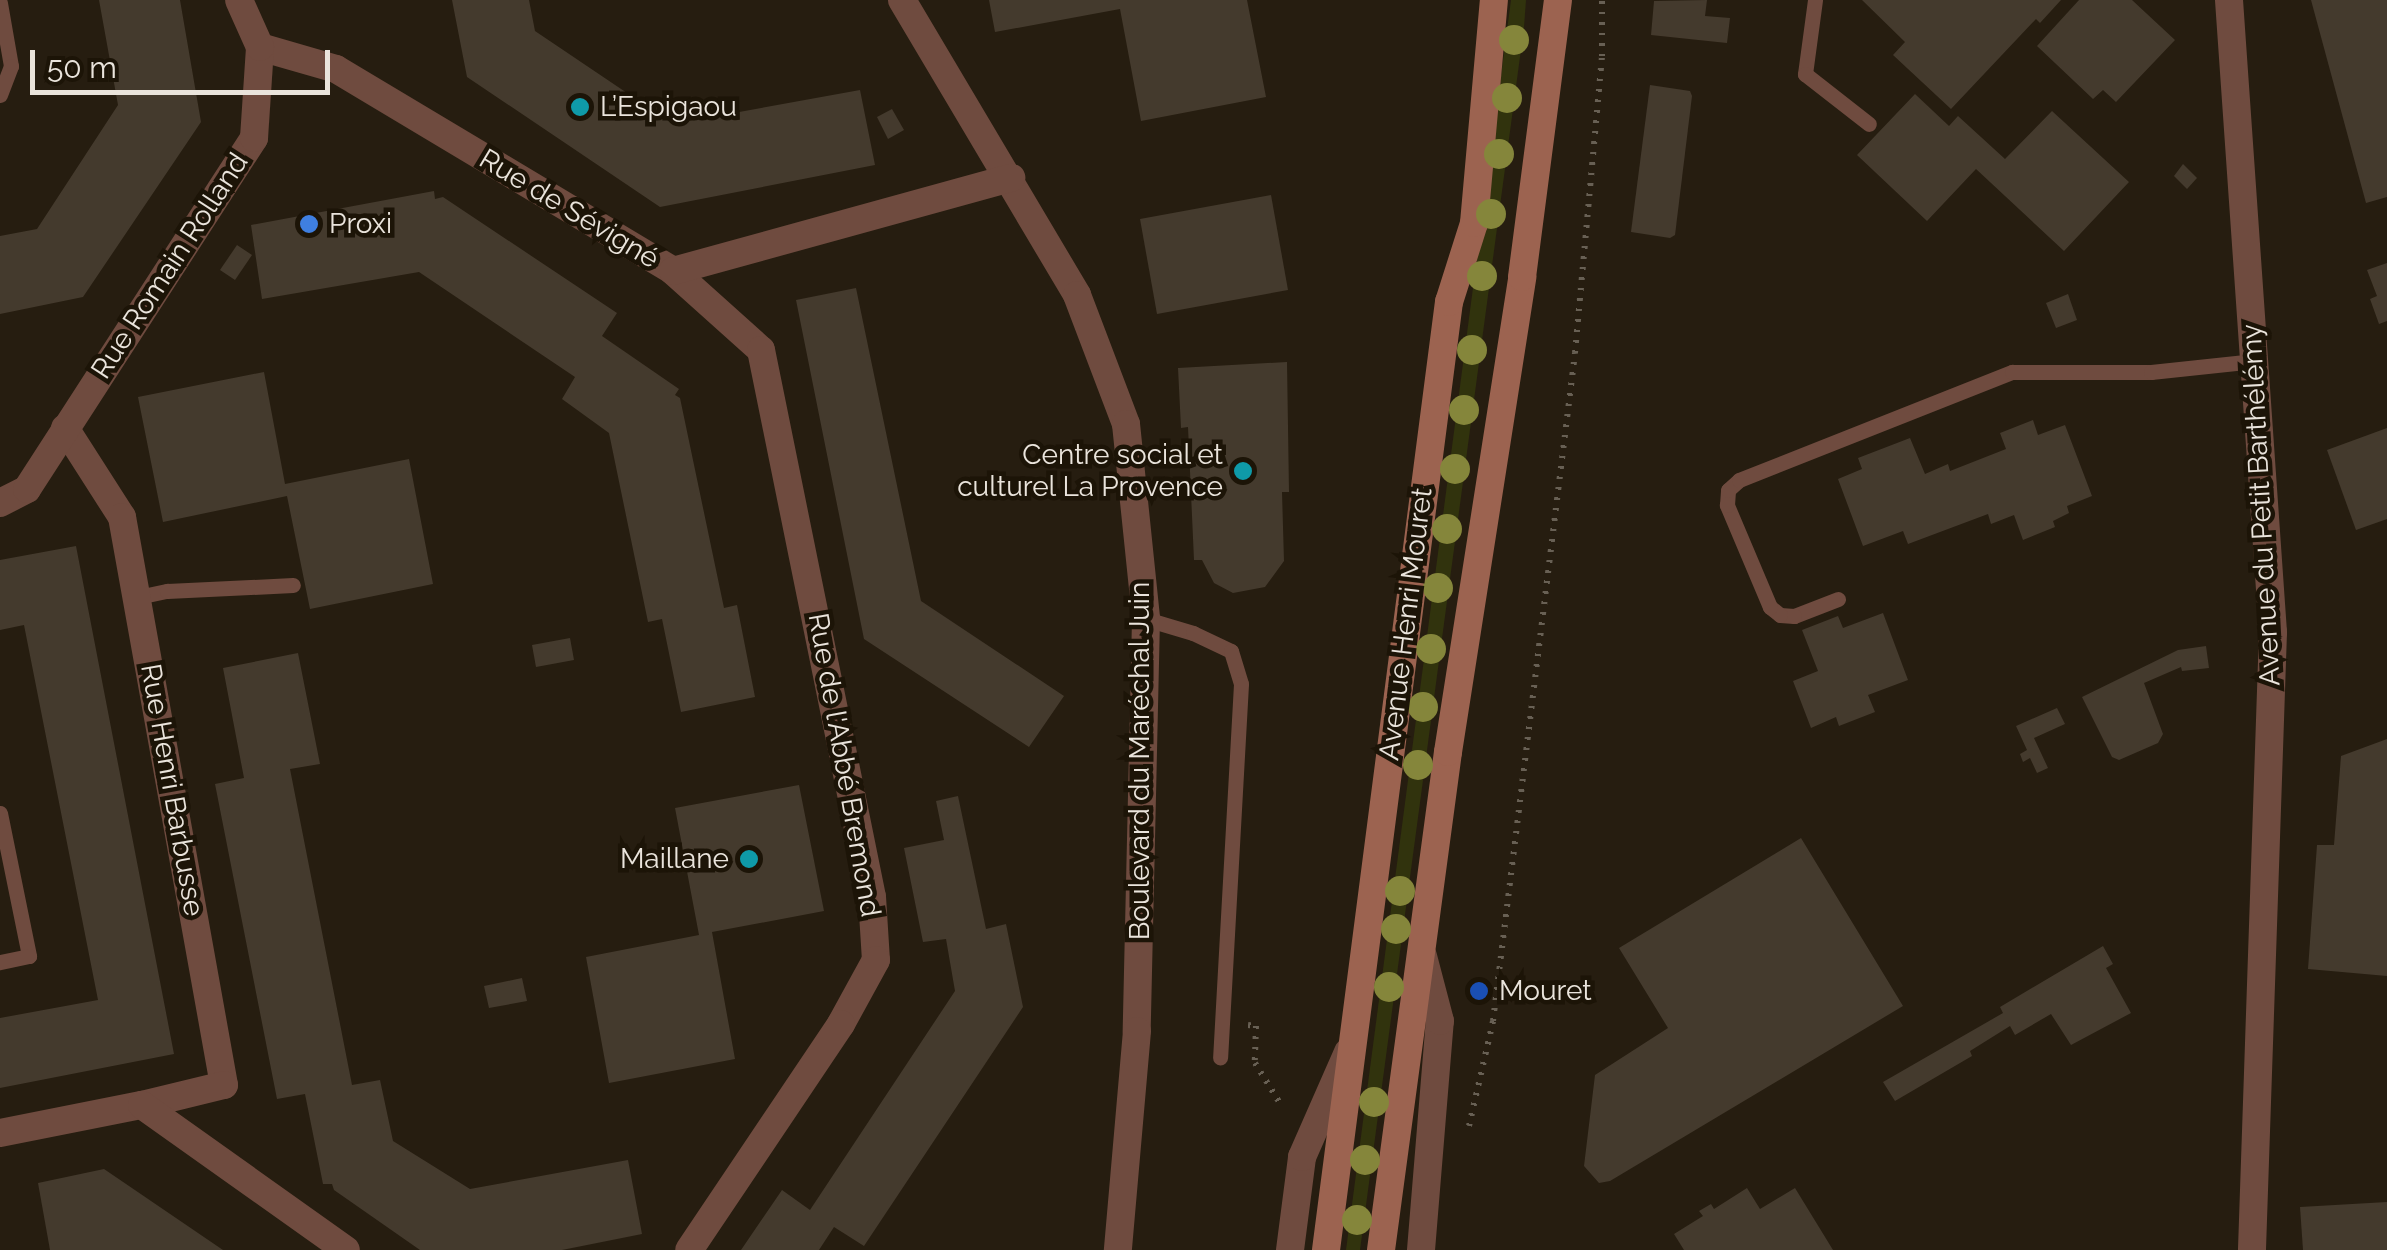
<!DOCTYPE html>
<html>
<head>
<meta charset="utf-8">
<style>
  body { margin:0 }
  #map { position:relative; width:2387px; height:1250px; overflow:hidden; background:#261d10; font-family:Raleway,sans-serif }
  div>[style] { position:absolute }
  .green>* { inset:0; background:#31330d }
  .building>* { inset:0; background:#443a2d }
  .path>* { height:6px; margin-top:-3px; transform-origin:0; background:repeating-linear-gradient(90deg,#686054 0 2.5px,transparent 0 10.5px) }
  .service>* { height:15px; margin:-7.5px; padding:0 7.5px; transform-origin:7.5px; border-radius:7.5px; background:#6f4b3f }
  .minor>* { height:28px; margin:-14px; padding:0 14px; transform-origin:14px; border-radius:14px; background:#6f4b3f }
  .secondary>* { height:28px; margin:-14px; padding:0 14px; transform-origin:14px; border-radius:14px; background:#9c6350 }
  .trees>* { width:30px; height:30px; margin:-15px; border-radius:50%; background:#85863b }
  .dots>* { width:28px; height:28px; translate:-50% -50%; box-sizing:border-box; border:5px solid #1c1407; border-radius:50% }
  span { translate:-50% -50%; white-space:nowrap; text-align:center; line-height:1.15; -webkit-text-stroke:9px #1c1407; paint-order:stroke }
  .poi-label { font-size:28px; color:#eae4dc }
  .left { translate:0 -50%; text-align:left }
  .right { translate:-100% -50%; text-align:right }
  .street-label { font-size:28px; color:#eae4dc }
  .scale { position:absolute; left:30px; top:50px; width:300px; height:45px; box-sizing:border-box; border:5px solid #eae4dc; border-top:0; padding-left:12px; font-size:30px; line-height:35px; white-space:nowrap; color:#eae4dc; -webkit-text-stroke:8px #1c1407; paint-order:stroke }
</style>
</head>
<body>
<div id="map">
  <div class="green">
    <i style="clip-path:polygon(1511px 0,1526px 0,1524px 27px,1360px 1250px,1346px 1250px)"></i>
  </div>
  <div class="building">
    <i style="clip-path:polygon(99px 0,180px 0,201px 122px,83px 297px,0 314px,0 236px,37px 229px,118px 105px)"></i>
    <i style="clip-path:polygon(452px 0,529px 0,535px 31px,673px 124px,860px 90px,875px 165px,660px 207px,467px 77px)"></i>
    <i style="clip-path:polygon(989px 0,1247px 0,1266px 97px,1141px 121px,1120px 9px,995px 32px)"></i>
    <i style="clip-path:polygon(1707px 0,1705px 16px,1730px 18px,1727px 43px,1651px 35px,1654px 1px)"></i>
    <i style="clip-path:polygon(1862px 0,2061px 0,2040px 23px,2036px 19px,1951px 109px,1893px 55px,1905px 42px)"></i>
    <i style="clip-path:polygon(2079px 0,2132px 0,2175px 40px,2116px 102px,2103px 90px,2093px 99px,2037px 46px)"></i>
    <i style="clip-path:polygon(2311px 0,2387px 0,2387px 197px,2366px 203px)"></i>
    <i style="clip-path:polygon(1650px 85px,1690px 91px,1692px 96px,1675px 235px,1670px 238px,1631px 232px)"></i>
    <i style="clip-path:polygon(1915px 94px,1949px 126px,1958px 116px,2005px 159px,2052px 111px,2129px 182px,2064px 251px,1976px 169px,1927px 221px,1857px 155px)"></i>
    <i style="clip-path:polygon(892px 109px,904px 130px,888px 139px,877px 117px)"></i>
    <i style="clip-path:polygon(2183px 164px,2197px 178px,2187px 189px,2174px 176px)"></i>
    <i style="clip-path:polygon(434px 191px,435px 199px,443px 197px,617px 313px,602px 336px,679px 389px,675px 395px,680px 398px,724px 608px,737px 605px,755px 697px,681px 712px,662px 619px,648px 622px,609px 433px,562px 399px,575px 377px,419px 272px,262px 299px,251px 225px)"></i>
    <i style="clip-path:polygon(1271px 195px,1288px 290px,1157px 314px,1140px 219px)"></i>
    <i style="clip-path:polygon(237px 245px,252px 255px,235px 280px,220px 270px)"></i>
    <i style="clip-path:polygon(2387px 263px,2387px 321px,2379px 324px,2370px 299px,2377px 296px,2367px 270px)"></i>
    <i style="clip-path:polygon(856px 288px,921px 601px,1064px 696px,1029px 747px,864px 639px,796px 300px)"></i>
    <i style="clip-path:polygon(2068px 294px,2077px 320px,2056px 328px,2046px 303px)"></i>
    <i style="clip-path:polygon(1287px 362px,1289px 492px,1282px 492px,1284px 561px,1265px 587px,1233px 593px,1214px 583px,1202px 560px,1194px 560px,1188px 427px,1181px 428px,1178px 368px)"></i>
    <i style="clip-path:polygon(264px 372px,285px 484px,409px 459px,433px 584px,310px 609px,287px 496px,163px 522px,138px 397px)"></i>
    <i style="clip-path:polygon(2033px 420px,2038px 435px,2065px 425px,2092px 496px,2067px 506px,2069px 513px,2053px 521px,2055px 527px,2023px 540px,2014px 515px,1991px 524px,1988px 514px,1908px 544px,1903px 531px,1863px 546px,1838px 479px,1862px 469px,1858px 458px,1910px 438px,1925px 474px,1948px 464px,1950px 471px,2006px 449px,2000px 433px)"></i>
    <i style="clip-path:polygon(2387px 428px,2387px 519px,2356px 530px,2327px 450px)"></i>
    <i style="clip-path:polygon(76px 546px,174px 1054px,0 1088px,0 1018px,98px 1000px,24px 625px,0 630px,0 560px)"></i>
    <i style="clip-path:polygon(1883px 613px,1908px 680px,1868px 695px,1875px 712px,1839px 726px,1836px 717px,1811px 728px,1793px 681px,1818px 671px,1802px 630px,1838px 616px,1843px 628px)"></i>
    <i style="clip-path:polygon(570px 638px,574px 660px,536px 667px,532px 645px)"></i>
    <i style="clip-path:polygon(2206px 646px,2209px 668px,2182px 671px,2181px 667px,2144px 683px,2163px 734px,2158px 743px,2119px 760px,2112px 757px,2082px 697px,2178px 650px)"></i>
    <i style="clip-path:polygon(298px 653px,320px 764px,290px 769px,352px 1085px,380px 1080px,393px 1141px,470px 1189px,628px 1160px,642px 1234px,562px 1250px,420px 1250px,334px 1190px,332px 1184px,323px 1184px,305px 1094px,277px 1099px,215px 784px,244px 778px,223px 668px)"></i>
    <i style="clip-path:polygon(2057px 708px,2065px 724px,2034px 738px,2048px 768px,2037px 773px,2030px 758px,2023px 762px,2020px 754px,2027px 750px,2016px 726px)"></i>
    <i style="clip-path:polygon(2387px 739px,2387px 976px,2308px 969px,2317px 845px,2334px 845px,2341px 756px)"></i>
    <i style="clip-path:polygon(799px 785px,824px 911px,712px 932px,735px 1059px,609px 1083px,586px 957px,699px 935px,675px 808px)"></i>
    <i style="clip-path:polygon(958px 796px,986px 929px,1006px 924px,1023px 1007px,864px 1246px,834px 1227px,819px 1250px,741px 1250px,782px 1190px,810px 1210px,955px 991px,946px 939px,923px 942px,904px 848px,944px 840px,936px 801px)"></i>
    <i style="clip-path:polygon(1801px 838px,1903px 1006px,1610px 1181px,1599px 1183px,1584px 1166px,1595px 1075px,1668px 1028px,1619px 948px)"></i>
    <i style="clip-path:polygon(2103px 946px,2113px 964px,2106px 968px,2131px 1013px,2071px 1045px,2051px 1014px,2015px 1035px,2010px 1026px,1970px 1051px,1972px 1056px,1895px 1101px,1883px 1082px,2003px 1013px,2000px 1007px)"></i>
    <i style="clip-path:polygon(522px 978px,527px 1001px,489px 1008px,484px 986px)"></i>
    <i style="clip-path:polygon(104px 1169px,223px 1250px,50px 1250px,38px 1183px)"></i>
    <i style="clip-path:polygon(1747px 1188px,1760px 1209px,1795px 1188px,1833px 1250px,1684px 1250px,1674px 1234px,1703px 1216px,1699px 1211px,1711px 1204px,1714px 1209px)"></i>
    <i style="clip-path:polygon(2387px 1202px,2387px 1250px,2303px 1250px,2300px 1207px)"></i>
  </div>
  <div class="path">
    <i style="left:1248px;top:1025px;width:8px;rotate:7deg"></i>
    <i style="left:1256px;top:1026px;width:37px;rotate:92deg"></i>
    <i style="left:1255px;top:1063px;width:49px;rotate:58.2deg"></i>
    <i style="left:1469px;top:1126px;width:108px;rotate:-77.1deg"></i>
    <i style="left:1493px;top:1021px;width:673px;rotate:-83deg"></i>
    <i style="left:1575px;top:353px;width:298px;rotate:-84.8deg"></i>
    <i style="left:1602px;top:56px;width:56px;rotate:-90deg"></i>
  </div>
  <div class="service">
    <i style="left:1815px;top:0;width:75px;rotate:97.7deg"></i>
    <i style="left:1805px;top:74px;width:81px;rotate:38deg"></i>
    <i style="left:0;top:3px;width:64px;rotate:80.1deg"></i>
    <i style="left:11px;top:66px;width:31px;rotate:111deg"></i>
    <i style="left:138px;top:597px;width:30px;rotate:-12deg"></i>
    <i style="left:167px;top:591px;width:126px;rotate:-2.7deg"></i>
    <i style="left:1838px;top:599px;width:47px;rotate:158.9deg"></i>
    <i style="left:1794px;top:616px;width:14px;rotate:-176deg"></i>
    <i style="left:1780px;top:615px;width:13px;rotate:-141deg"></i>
    <i style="left:1770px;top:607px;width:111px;rotate:-112.9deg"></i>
    <i style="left:1727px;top:505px;width:15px;rotate:-86deg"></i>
    <i style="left:1728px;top:490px;width:15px;rotate:-42deg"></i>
    <i style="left:1739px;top:480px;width:294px;rotate:-21.6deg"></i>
    <i style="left:2012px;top:372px;width:139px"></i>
    <i style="left:2151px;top:372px;width:104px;rotate:-6.1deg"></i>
    <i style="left:1146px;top:619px;width:49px;rotate:16.6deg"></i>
    <i style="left:1193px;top:633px;width:42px;rotate:25.3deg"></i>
    <i style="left:1231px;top:651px;width:34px;rotate:73deg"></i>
    <i style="left:1241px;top:684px;width:374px;rotate:93.2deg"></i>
    <i style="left:0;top:813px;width:146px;rotate:78.5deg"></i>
    <i style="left:29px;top:956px;width:30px;rotate:168deg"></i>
  </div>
  <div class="minor">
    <i style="left:902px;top:0;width:343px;rotate:59.3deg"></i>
    <i style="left:1077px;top:295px;width:138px;rotate:69.2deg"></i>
    <i style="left:1126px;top:424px;width:196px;rotate:84.1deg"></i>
    <i style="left:1146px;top:619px;width:412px;rotate:91.3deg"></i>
    <i style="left:1137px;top:1031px;width:220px;rotate:95deg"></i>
    <i style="left:2229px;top:0;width:634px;rotate:86.02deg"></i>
    <i style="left:2273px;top:632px;width:618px;rotate:91.95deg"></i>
    <i style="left:260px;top:47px;width:79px;rotate:16.1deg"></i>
    <i style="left:336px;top:69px;width:393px;rotate:30.9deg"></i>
    <i style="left:673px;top:271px;width:118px;rotate:41.9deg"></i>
    <i style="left:761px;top:350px;width:558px;rotate:78.53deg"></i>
    <i style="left:872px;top:897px;width:63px;rotate:86.4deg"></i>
    <i style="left:876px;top:960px;width:73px;rotate:118.7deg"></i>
    <i style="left:841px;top:1024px;width:272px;rotate:123.9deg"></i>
    <i style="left:673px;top:271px;width:351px;rotate:-15.4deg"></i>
    <i style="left:65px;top:428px;width:106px;rotate:57.4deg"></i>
    <i style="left:122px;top:517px;width:577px;rotate:79.82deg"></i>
    <i style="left:224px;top:1085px;width:84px;rotate:166.3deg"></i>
    <i style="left:0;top:503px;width:30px;rotate:-27deg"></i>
    <i style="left:27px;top:489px;width:418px;rotate:-57.1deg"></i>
    <i style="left:254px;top:138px;width:91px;rotate:-86.2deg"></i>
    <i style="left:260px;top:47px;width:51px;rotate:-114.1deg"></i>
    <i style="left:0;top:1133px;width:145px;rotate:-11.2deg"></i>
    <i style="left:142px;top:1105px;width:250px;rotate:35.4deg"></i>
    <i style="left:1290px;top:1250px;width:94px;rotate:-82.6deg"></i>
    <i style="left:1302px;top:1157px;width:115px;rotate:-66.3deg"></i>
    <i style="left:1421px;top:1250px;width:230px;rotate:-85.3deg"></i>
    <i style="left:1440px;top:1021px;width:67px;rotate:-104.7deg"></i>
  </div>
  <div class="secondary">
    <i style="left:1326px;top:1250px;width:956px;rotate:-82.61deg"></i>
    <i style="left:1449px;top:302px;width:83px;rotate:-72.4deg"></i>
    <i style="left:1474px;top:223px;width:224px;rotate:-84.9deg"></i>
    <i style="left:1381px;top:1250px;width:502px;rotate:-82.34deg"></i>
    <i style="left:1448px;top:752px;width:481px;rotate:-81.1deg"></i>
    <i style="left:1522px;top:277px;width:279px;rotate:-82.6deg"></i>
  </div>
  <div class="trees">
    <i style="left:1514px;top:40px"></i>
    <i style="left:1507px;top:98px"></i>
    <i style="left:1499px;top:154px"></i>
    <i style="left:1491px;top:214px"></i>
    <i style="left:1482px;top:276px"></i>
    <i style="left:1472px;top:350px"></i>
    <i style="left:1464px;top:410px"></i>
    <i style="left:1455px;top:469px"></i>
    <i style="left:1447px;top:529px"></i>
    <i style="left:1438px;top:588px"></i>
    <i style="left:1431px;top:649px"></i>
    <i style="left:1423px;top:707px"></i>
    <i style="left:1418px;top:765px"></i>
    <i style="left:1400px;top:891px"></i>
    <i style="left:1396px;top:929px"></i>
    <i style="left:1389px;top:987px"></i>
    <i style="left:1374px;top:1102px"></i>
    <i style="left:1365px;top:1160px"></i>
    <i style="left:1357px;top:1220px"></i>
  </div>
  <div class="dots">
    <i style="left:580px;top:107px;background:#0f9aa8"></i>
    <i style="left:309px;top:224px;background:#3f7fe0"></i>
    <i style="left:1243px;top:471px;background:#0f9aa8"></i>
    <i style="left:749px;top:859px;background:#0f9aa8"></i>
    <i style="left:1479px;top:991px;background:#1a4fb4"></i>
  </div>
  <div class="poi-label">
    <span class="left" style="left:600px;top:107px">L’Espigaou</span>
    <span class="left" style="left:329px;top:224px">Proxi</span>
    <span class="right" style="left:1223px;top:471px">Centre social et<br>culturel La Provence</span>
    <span class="right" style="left:729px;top:859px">Maillane</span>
    <span class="left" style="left:1499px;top:991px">Mouret</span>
  </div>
  <div class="street-label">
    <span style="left:569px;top:209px;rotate:31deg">Rue de Sévigné</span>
    <span style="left:170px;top:266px;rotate:-57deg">Rue Romain Rolland</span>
    <span style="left:2261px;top:505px;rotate:-93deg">Avenue du Petit Barthélémy</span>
    <span style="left:1406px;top:624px;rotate:-83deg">Avenue Henri Mouret</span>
    <span style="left:1140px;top:761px;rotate:-90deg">Boulevard du Maréchal Juin</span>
    <span style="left:844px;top:765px;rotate:80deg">Rue de l'Abbé Bremond</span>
    <span style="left:172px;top:790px;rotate:80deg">Rue Henri Barbusse</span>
  </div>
  <div class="scale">50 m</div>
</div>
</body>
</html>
